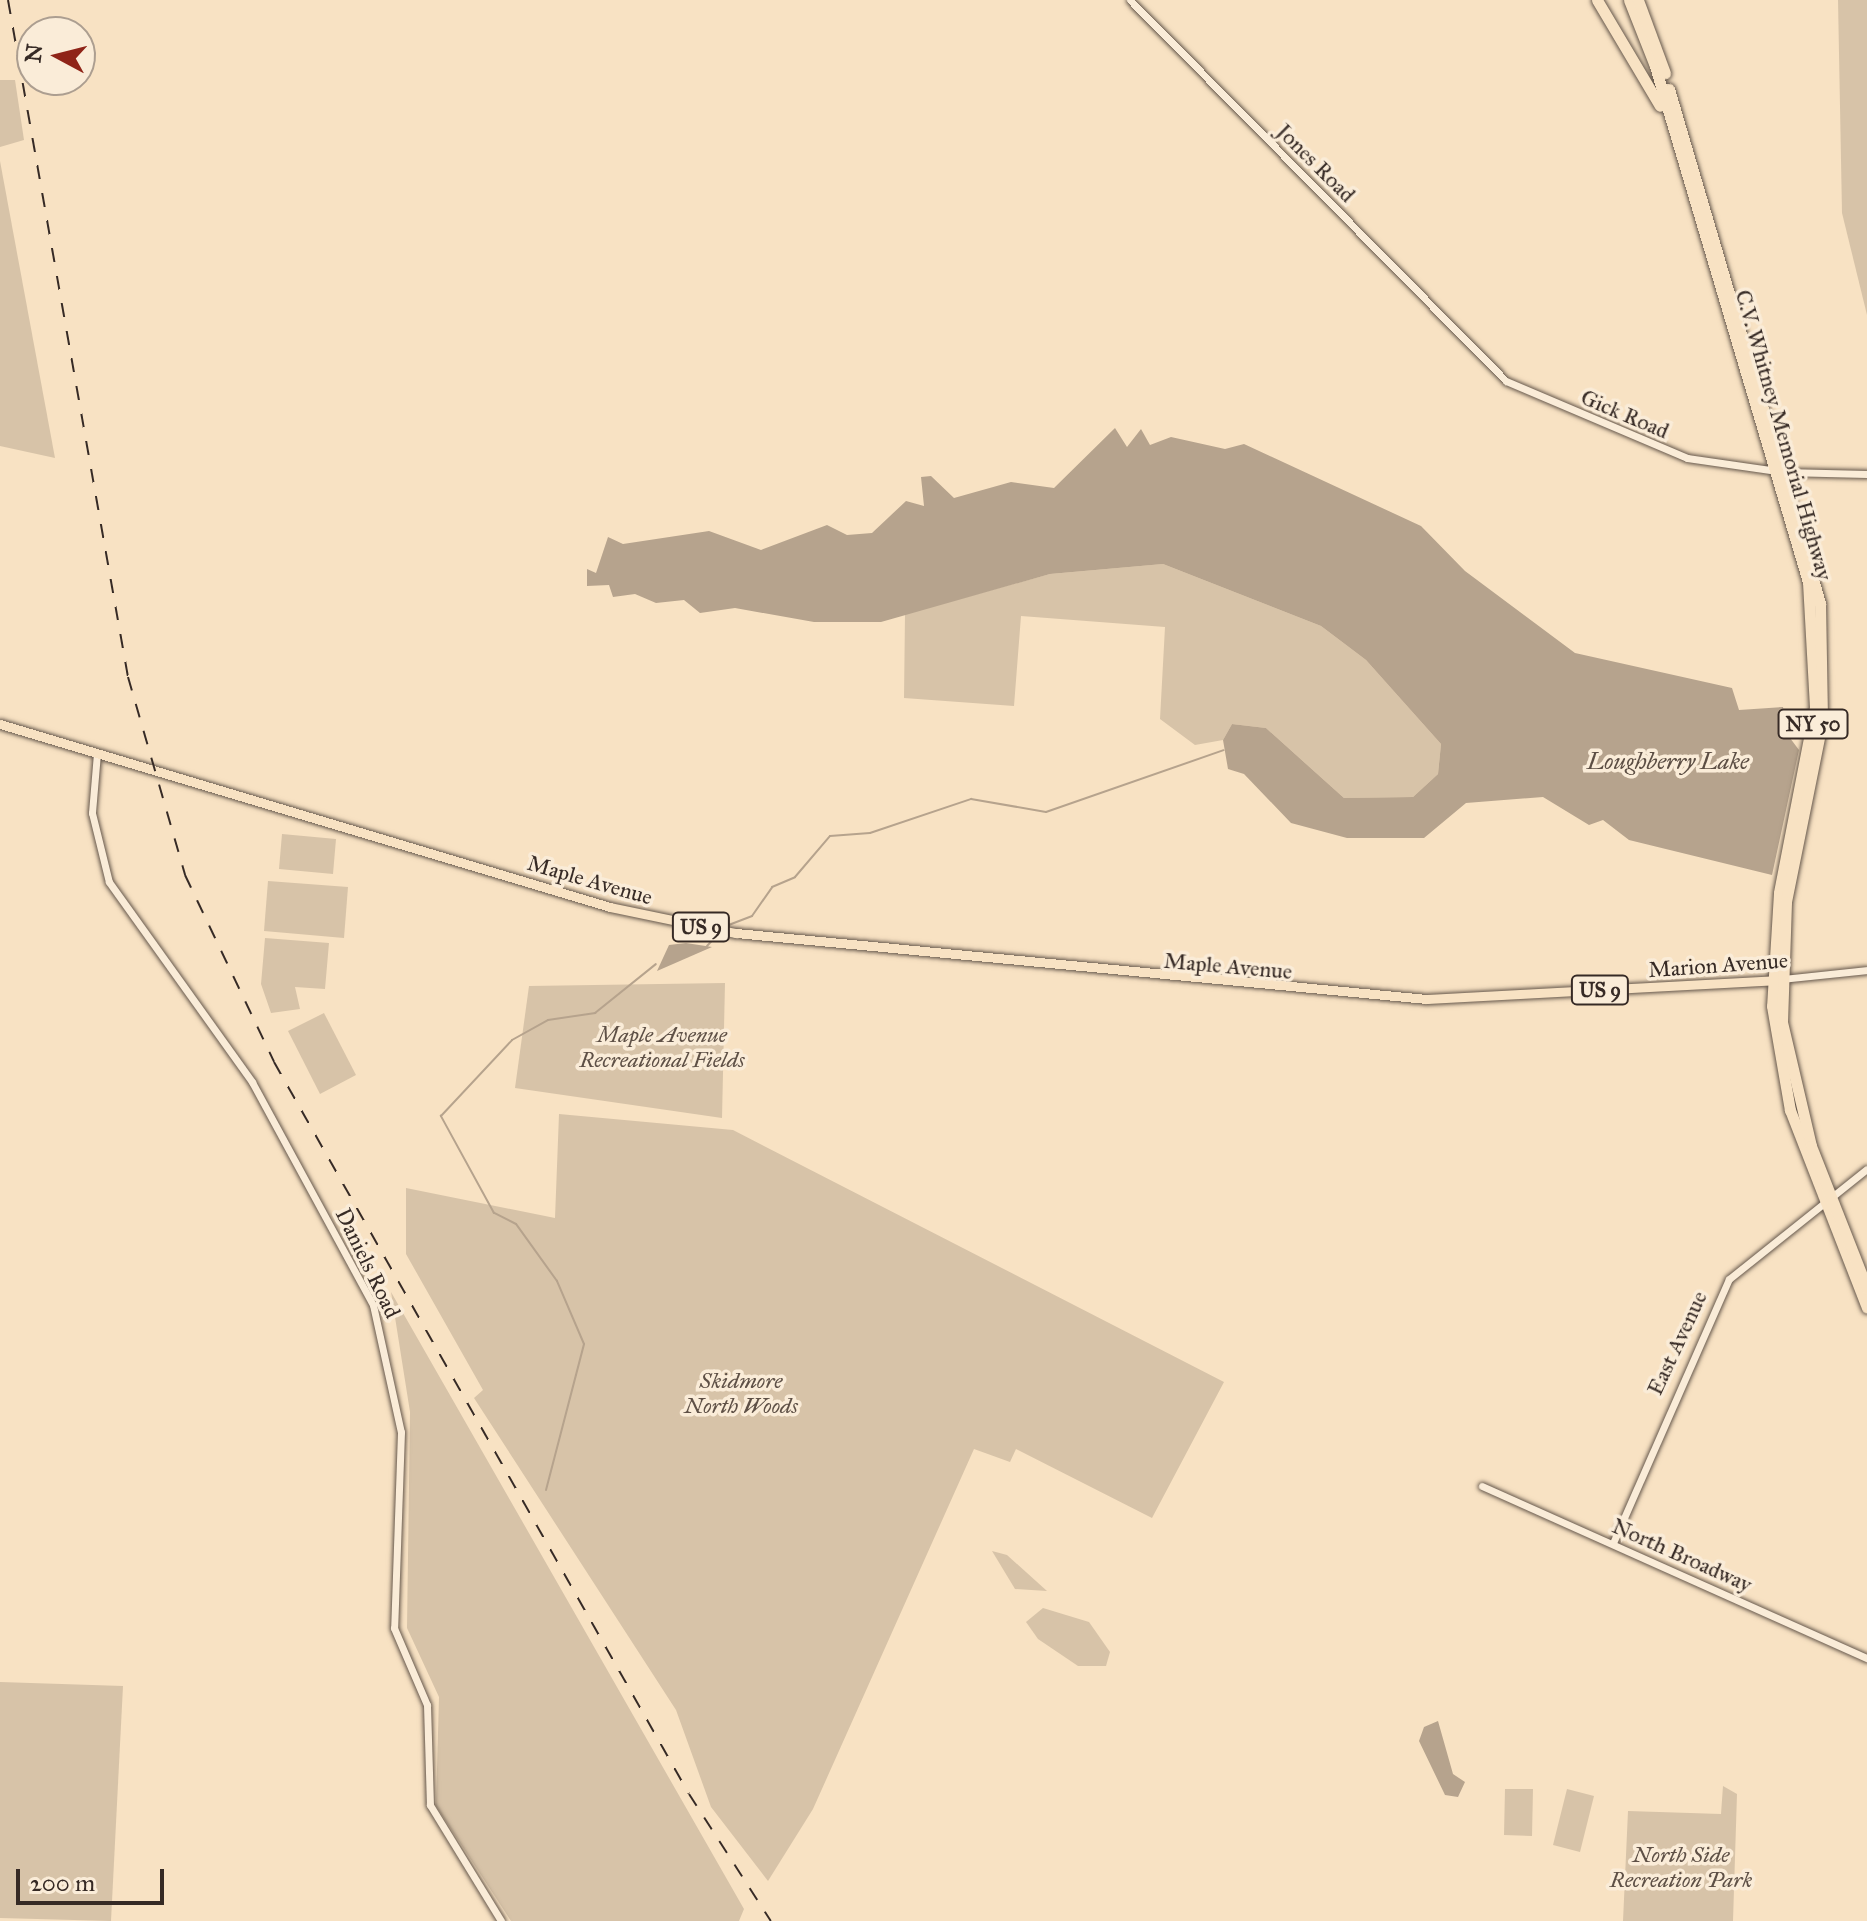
<!DOCTYPE html>
<html>
<head>
<meta charset="utf-8">
<style>
  body { margin:0 }
  #map { position:relative; width:1867px; height:1921px; overflow:hidden; background:#f8e2c3; font-family:"IM FELL Great Primer",serif }
  div>[style] { position:absolute }
  .green>* { inset:0; background:#d7c3a8 }
  .water>* { inset:0; background:#b6a38d }
  .stream>* { height:2px; margin:-1px; padding:0 1px; transform-origin:1px; border-radius:1px; background:#b6a38d }
  .roads { filter:drop-shadow(0 0 2px #66584c) drop-shadow(0 0 2px #66584c) }
  .minor>* { height:7px; margin:-3.5px; padding:0 3.5px; transform-origin:3.5px; border-radius:3.5px; background:#faecd8 }
  .major>* { height:9px; margin:-4.5px; padding:0 4.5px; transform-origin:4.5px; border-radius:4.5px; background:#f8e2c3 }
  .highway>* { height:11px; margin:-5.5px; padding:0 5.5px; transform-origin:5.5px; border-radius:5.5px; background:#f8e2c3 }
  .rail>* { height:2px; margin-top:-1px; transform-origin:0; background:repeating-linear-gradient(90deg,#362a25 0 14px,transparent 0 28px) }
  span { translate:-50% -50%; white-space:nowrap; text-align:center; line-height:1.15; -webkit-text-stroke:7px #faecd8; paint-order:stroke }
  .shield-label span { padding:2px 6px; background:#faecd8; border:2px solid; border-radius:6px; -webkit-text-stroke-width:0 }
  .shield-label { font-size:20px; color:#362a25; font-weight:700 }
  .street-label { font-size:22px; color:#362a25 }
  .park-label { font-size:22px; color:#5e5046; font-style:italic }
  .water-label { font-size:24px; color:#5c4e44; font-style:italic }
  .north { position:absolute; left:16px; top:16px; width:80px; height:80px; box-sizing:border-box; background:#faecd8; border:2px solid #ac9e90; border-radius:50%; rotate:277deg; font-size:22px; font-weight:700; line-height:32px; text-align:center; color:#362a25 }
  .north::after { content:''; display:block; margin:auto; width:28px; height:36px; background:#8f2418; clip-path:polygon(50% 0,100% 100%,50% 72%,0 100%) }
  .scale { position:absolute; left:16px; top:1869px; width:148px; height:36px; box-sizing:border-box; border:4px solid #362a25; border-top:0; padding-left:10px; font-size:24px; line-height:28px; white-space:nowrap; color:#362a25; -webkit-text-stroke:6px #faecd8; paint-order:stroke }
</style>
</head>
<body>
<div id="map">
  <div class="green">
    <i style="clip-path:polygon(1838px 0,1867px 0,1867px 315px,1842px 213px)"></i>
    <i style="clip-path:polygon(0 80px,15px 80px,24px 140px,0 147px)"></i>
    <i style="clip-path:polygon(0 161px,55px 458px,0 446px)"></i>
    <i style="clip-path:polygon(1163px 564px,1321px 626px,1366px 660px,1441px 744px,1438px 774px,1413px 797px,1344px 798px,1266px 728px,1232px 724px,1223px 740px,1195px 745px,1160px 719px,1165px 627px,1021px 616px,1014px 706px,904px 698px,905px 614px,1050px 574px)"></i>
    <i style="clip-path:polygon(282px 834px,336px 839px,333px 874px,279px 869px)"></i>
    <i style="clip-path:polygon(268px 881px,348px 887px,344px 938px,264px 931px)"></i>
    <i style="clip-path:polygon(265px 938px,329px 943px,325px 989px,295px 987px,300px 1009px,271px 1013px,261px 984px)"></i>
    <i style="clip-path:polygon(725px 983px,722px 1118px,515px 1088px,529px 986px)"></i>
    <i style="clip-path:polygon(324px 1013px,356px 1075px,320px 1094px,288px 1031px)"></i>
    <i style="clip-path:polygon(559px 1114px,733px 1130px,1224px 1382px,1152px 1518px,1016px 1449px,1010px 1462px,974px 1449px,813px 1809px,768px 1881px,711px 1807px,676px 1710px,474px 1398px,483px 1390px,406px 1254px,406px 1188px,555px 1218px)"></i>
    <i style="clip-path:polygon(391px 1292px,744px 1909px,739px 1921px,511px 1921px,436px 1806px,439px 1697px,407px 1628px,410px 1412px)"></i>
    <i style="clip-path:polygon(992px 1551px,1007px 1555px,1047px 1591px,1015px 1589px)"></i>
    <i style="clip-path:polygon(1043px 1608px,1089px 1622px,1110px 1652px,1106px 1666px,1078px 1666px,1038px 1639px,1026px 1622px)"></i>
    <i style="clip-path:polygon(0 1682px,123px 1686px,111px 1921px,0 1918px)"></i>
    <i style="clip-path:polygon(1723px 1786px,1737px 1794px,1733px 1921px,1623px 1921px,1628px 1811px,1721px 1814px)"></i>
    <i style="clip-path:polygon(1505px 1789px,1533px 1789px,1532px 1836px,1504px 1835px)"></i>
    <i style="clip-path:polygon(1567px 1789px,1594px 1796px,1580px 1852px,1553px 1845px)"></i>
  </div>
  <div class="water">
    <i style="clip-path:polygon(1115px 428px,1127px 447px,1141px 429px,1150px 445px,1171px 437px,1225px 449px,1244px 444px,1421px 526px,1465px 571px,1575px 653px,1732px 688px,1739px 710px,1783px 707px,1787px 734px,1799px 750px,1772px 875px,1629px 840px,1603px 820px,1589px 825px,1543px 797px,1466px 803px,1424px 838px,1347px 838px,1291px 823px,1244px 774px,1228px 769px,1223px 740px,1232px 724px,1266px 728px,1344px 798px,1413px 797px,1438px 774px,1441px 744px,1366px 660px,1321px 626px,1163px 564px,1050px 574px,881px 622px,814px 622px,735px 608px,700px 613px,684px 600px,656px 603px,635px 594px,613px 597px,609px 585px,587px 586px,587px 569px,596px 573px,608px 537px,623px 544px,709px 531px,761px 550px,827px 525px,847px 535px,872px 533px,906px 501px,924px 506px,921px 477px,931px 476px,954px 498px,1011px 482px,1054px 488px)"></i>
    <i style="clip-path:polygon(686px 943px,712px 947px,657px 971px,669px 945px)"></i>
    <i style="clip-path:polygon(1438px 1721px,1453px 1774px,1465px 1782px,1458px 1797px,1445px 1795px,1419px 1741px,1424px 1727px)"></i>
  </div>
  <div class="stream">
    <i style="left:726px;top:926px;width:28px;rotate:-21deg"></i>
    <i style="left:752px;top:916px;width:35px;rotate:-55deg"></i>
    <i style="left:772px;top:887px;width:25px;rotate:-23deg"></i>
    <i style="left:795px;top:877px;width:54px;rotate:-49.5deg"></i>
    <i style="left:830px;top:836px;width:40px;rotate:-4.3deg"></i>
    <i style="left:870px;top:833px;width:107px;rotate:-18.6deg"></i>
    <i style="left:971px;top:799px;width:76px;rotate:9.8deg"></i>
    <i style="left:1046px;top:812px;width:188px;rotate:-19.2deg"></i>
    <i style="left:707px;top:946px;width:18px;rotate:-47deg"></i>
    <i style="left:546px;top:1490px;width:151px;rotate:-75.4deg"></i>
    <i style="left:584px;top:1344px;width:69px;rotate:-113.2deg"></i>
    <i style="left:557px;top:1281px;width:70px;rotate:-125.7deg"></i>
    <i style="left:516px;top:1224px;width:25px;rotate:-153deg"></i>
    <i style="left:494px;top:1213px;width:111px;rotate:-118.7deg"></i>
    <i style="left:441px;top:1116px;width:104px;rotate:-46.9deg"></i>
    <i style="left:512px;top:1040px;width:41px;rotate:-29.1deg"></i>
    <i style="left:548px;top:1020px;width:48px;rotate:-8.5deg"></i>
    <i style="left:595px;top:1013px;width:78px;rotate:-38.8deg"></i>
  </div>
  <div class="roads">
    <div class="minor">
      <i style="left:1130px;top:0;width:535px;rotate:45.38deg"></i>
      <i style="left:1506px;top:381px;width:197px;rotate:23deg"></i>
      <i style="left:1687px;top:458px;width:98px;rotate:8.2deg"></i>
      <i style="left:1784px;top:472px;width:83px;rotate:1.4deg"></i>
      <i style="left:97px;top:753px;width:60px;rotate:94.8deg"></i>
      <i style="left:92px;top:813px;width:71px;rotate:76.2deg"></i>
      <i style="left:109px;top:882px;width:246px;rotate:54.4deg"></i>
      <i style="left:252px;top:1082px;width:254px;rotate:61.5deg"></i>
      <i style="left:373px;top:1305px;width:130px;rotate:77.6deg"></i>
      <i style="left:401px;top:1432px;width:196px;rotate:92deg"></i>
      <i style="left:394px;top:1628px;width:84px;rotate:66.8deg"></i>
      <i style="left:427px;top:1705px;width:100px;rotate:88.3deg"></i>
      <i style="left:430px;top:1805px;width:136px;rotate:58.5deg"></i>
      <i style="left:1782px;top:979px;width:85px;rotate:-6deg"></i>
      <i style="left:1482px;top:1486px;width:422px;rotate:24.1deg"></i>
      <i style="left:1613px;top:1543px;width:288px;rotate:-66.3deg"></i>
      <i style="left:1729px;top:1279px;width:176px;rotate:-38.6deg"></i>
    </div>
    <div class="major">
      <i style="left:0;top:724px;width:637px;rotate:16.7deg"></i>
      <i style="left:610px;top:907px;width:129px;rotate:11.7deg"></i>
      <i style="left:736px;top:933px;width:694px;rotate:5.46deg"></i>
      <i style="left:1427px;top:999px;width:353px;rotate:-3.1deg"></i>
    </div>
    <div class="highway">
      <i style="left:1597px;top:0;width:123px;rotate:59.3deg"></i>
      <i style="left:1629px;top:0;width:71px;rotate:68.5deg"></i>
      <i style="left:1655px;top:66px;width:538px;rotate:73.48deg"></i>
      <i style="left:1808px;top:582px;width:125px;rotate:86.8deg"></i>
      <i style="left:1815px;top:707px;width:189px;rotate:101deg"></i>
      <i style="left:1779px;top:893px;width:113px;rotate:93.5deg"></i>
      <i style="left:1772px;top:1006px;width:106px;rotate:80.2deg"></i>
      <i style="left:1790px;top:1110px;width:212px;rotate:68.7deg"></i>
      <i style="left:1638px;top:0;width:78px;rotate:69.7deg"></i>
      <i style="left:1669px;top:89px;width:536px;rotate:73.63deg"></i>
      <i style="left:1820px;top:603px;width:120px;rotate:89deg"></i>
      <i style="left:1822px;top:723px;width:183px;rotate:101.4deg"></i>
      <i style="left:1786px;top:902px;width:120px;rotate:91.9deg"></i>
      <i style="left:1782px;top:1022px;width:127px;rotate:76.8deg"></i>
      <i style="left:1811px;top:1146px;width:153px;rotate:68.5deg"></i>
    </div>
  </div>
  <div class="rail">
    <i style="left:8px;top:0;width:688px;rotate:79.95deg"></i>
    <i style="left:128px;top:677px;width:206px;rotate:73.9deg"></i>
    <i style="left:185px;top:875px;width:207px;rotate:64.5deg"></i>
    <i style="left:274px;top:1062px;width:841px;rotate:60.45deg"></i>
    <i style="left:689px;top:1794px;width:151px;rotate:57.2deg"></i>
  </div>
  <div class="shield-label">
    <span style="left:1813px;top:724px">NY 50</span>
    <span style="left:701px;top:927px">US 9</span>
    <span style="left:1600px;top:990px">US 9</span>
  </div>
  <div class="street-label">
    <span style="left:1316px;top:163px;rotate:45deg">Jones Road</span>
    <span style="left:1625px;top:414px;rotate:23deg">Gick Road</span>
    <span style="left:1784px;top:435px;rotate:74deg">C.V. Whitney Memorial Highway</span>
    <span style="left:590px;top:880px;rotate:16deg">Maple Avenue</span>
    <span style="left:1718px;top:965px;rotate:-4deg">Marion Avenue</span>
    <span style="left:1228px;top:966px;rotate:5deg">Maple Avenue</span>
    <span style="left:368px;top:1263px;rotate:64deg">Daniels Road</span>
    <span style="left:1677px;top:1343px;rotate:-65deg">East Avenue</span>
    <span style="left:1682px;top:1555px;rotate:24deg">North Broadway</span>
  </div>
  <div class="park-label">
    <span style="left:662px;top:1047px">Maple Avenue<br>Recreational Fields</span>
    <span style="left:741px;top:1393px">Skidmore<br>North Woods</span>
    <span style="left:1681px;top:1867px">North Side<br>Recreation Park</span>
  </div>
  <div class="water-label">
    <span style="left:1668px;top:762px">Loughberry Lake</span>
  </div>
  <div class="north">N</div>
  <div class="scale">200 m</div>
</div>
</body>
</html>
